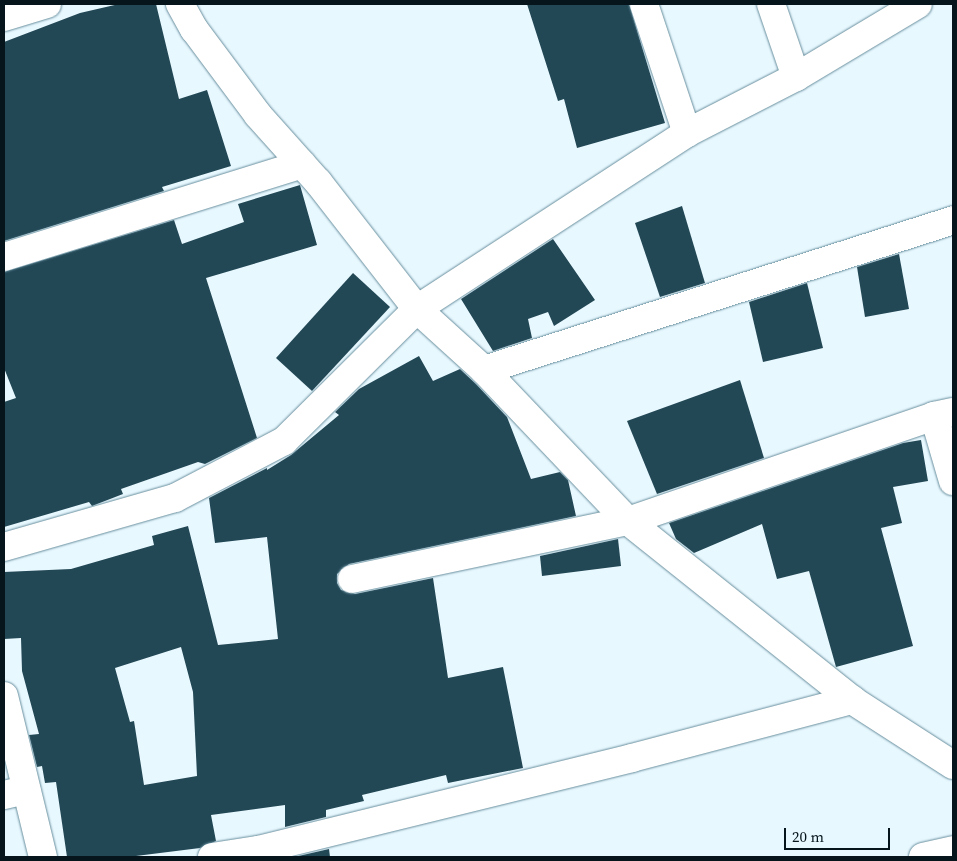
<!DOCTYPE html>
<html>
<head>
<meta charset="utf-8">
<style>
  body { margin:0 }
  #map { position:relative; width:957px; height:861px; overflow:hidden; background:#e8f8ff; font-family:"Source Serif 4",serif }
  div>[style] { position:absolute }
  .building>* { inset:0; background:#224755 }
  .roads { filter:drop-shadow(0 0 1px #678e9d) drop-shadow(0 0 1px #678e9d) }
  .minor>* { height:28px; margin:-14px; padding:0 14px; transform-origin:14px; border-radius:14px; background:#fff }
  span { translate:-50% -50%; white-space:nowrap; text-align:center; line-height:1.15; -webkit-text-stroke:5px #e8f8ff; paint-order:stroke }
  .frame { position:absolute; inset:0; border:5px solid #06151b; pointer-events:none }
  .scale { position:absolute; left:784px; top:828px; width:106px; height:22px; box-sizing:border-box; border:2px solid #06151b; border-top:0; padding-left:6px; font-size:15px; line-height:18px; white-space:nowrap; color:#06151b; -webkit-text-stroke:4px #e8f8ff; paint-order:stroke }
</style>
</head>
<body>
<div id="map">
  <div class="building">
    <i style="clip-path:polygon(119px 4px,156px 4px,179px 99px,207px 90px,231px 166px,162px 187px,164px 191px,4px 241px,4px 42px,80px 13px)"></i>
    <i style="clip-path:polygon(527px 4px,629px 4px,665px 123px,577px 148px,564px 99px,558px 101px)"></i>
    <i style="clip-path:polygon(300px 185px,317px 245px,206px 278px,257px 438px,205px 464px,198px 462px,121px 489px,123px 494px,92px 506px,89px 502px,4px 527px,4px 402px,16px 398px,4px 368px,4px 272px,174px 220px,182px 244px,244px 222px,238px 204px)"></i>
    <i style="clip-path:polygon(682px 206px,705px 283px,660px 297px,635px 223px)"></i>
    <i style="clip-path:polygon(553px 239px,595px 300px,554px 326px,548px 312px,528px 319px,532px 338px,493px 351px,461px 299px)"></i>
    <i style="clip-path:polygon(899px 254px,909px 309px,865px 317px,857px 267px)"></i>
    <i style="clip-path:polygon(353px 273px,390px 307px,312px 391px,276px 358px)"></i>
    <i style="clip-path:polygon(807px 283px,823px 348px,763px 362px,749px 302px)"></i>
    <i style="clip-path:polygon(evenodd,419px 356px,433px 381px,460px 369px,476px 384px,507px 417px,531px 479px,560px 472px,568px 480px,576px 516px,349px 564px,337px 574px,337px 583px,341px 590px,355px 594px,433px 578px,448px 678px,503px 667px,523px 768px,448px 783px,446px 775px,362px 795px,364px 801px,326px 810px,326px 817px,285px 827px,285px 805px,211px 815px,216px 841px,200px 848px,128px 857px,67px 857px,56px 782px,45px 783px,42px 766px,37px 767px,29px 735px,39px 734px,22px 671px,21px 638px,4px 639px,4px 572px,71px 569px,154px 545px,152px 536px,188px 526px,218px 645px,278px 639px,267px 537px,215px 543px,209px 498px,267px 468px,267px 470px,291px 455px,339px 415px,335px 412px,359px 389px,419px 356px,181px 647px,193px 692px,197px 776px,144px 785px,134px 721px,130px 722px,115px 668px,181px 647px)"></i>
    <i style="clip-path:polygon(740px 380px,764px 458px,657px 494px,627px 421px)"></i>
    <i style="clip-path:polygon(921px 440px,928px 481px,893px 487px,902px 523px,881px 528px,913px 646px,836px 667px,809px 571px,777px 579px,762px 524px,694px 553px,676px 539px,669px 523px,903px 443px)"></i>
    <i style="clip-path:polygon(618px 539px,621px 566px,542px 576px,540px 556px)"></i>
    <i style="clip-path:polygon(329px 849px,330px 857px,294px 857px)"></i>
  </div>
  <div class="roads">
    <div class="minor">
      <i style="left:180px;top:4px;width:29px;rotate:61deg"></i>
      <i style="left:194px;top:29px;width:107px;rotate:53.3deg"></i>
      <i style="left:258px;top:115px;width:90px;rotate:48.2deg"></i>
      <i style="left:318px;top:182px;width:161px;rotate:52.1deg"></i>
      <i style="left:417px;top:309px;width:91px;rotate:42.3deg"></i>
      <i style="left:484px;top:370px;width:209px;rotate:46.4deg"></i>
      <i style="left:628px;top:521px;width:287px;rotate:38.6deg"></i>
      <i style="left:852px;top:700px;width:120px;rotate:32.8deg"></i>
      <i style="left:644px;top:4px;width:136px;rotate:71.6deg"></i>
      <i style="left:771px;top:4px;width:77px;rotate:71.1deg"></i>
      <i style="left:4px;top:17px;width:45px;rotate:-16.8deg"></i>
      <i style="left:4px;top:257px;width:312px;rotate:-17.3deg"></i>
      <i style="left:484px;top:370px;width:492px;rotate:-17.7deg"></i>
      <i style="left:934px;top:416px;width:68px;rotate:73.7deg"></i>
      <i style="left:4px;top:547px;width:178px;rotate:-16deg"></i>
      <i style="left:175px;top:498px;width:123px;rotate:-27.6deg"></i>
      <i style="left:284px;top:441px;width:187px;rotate:-44.8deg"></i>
      <i style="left:417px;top:309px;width:322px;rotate:-33.1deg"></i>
      <i style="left:687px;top:133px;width:123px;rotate:-27.2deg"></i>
      <i style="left:796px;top:77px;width:142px;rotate:-30.9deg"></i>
      <i style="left:352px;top:579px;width:282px;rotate:-11.9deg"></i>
      <i style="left:628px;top:521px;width:324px;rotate:-18.9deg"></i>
      <i style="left:934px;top:416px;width:19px;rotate:-12deg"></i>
      <i style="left:4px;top:696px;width:166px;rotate:76.4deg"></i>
      <i style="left:4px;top:795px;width:23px;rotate:-13deg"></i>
      <i style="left:212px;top:857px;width:47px;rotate:-8.7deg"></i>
      <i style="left:258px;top:850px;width:385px;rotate:-13.8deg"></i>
      <i style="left:632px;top:758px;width:228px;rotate:-14.8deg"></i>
      <i style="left:923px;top:857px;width:31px;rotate:-13deg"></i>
    </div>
  </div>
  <div class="frame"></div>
  <div class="scale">20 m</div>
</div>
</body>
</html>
